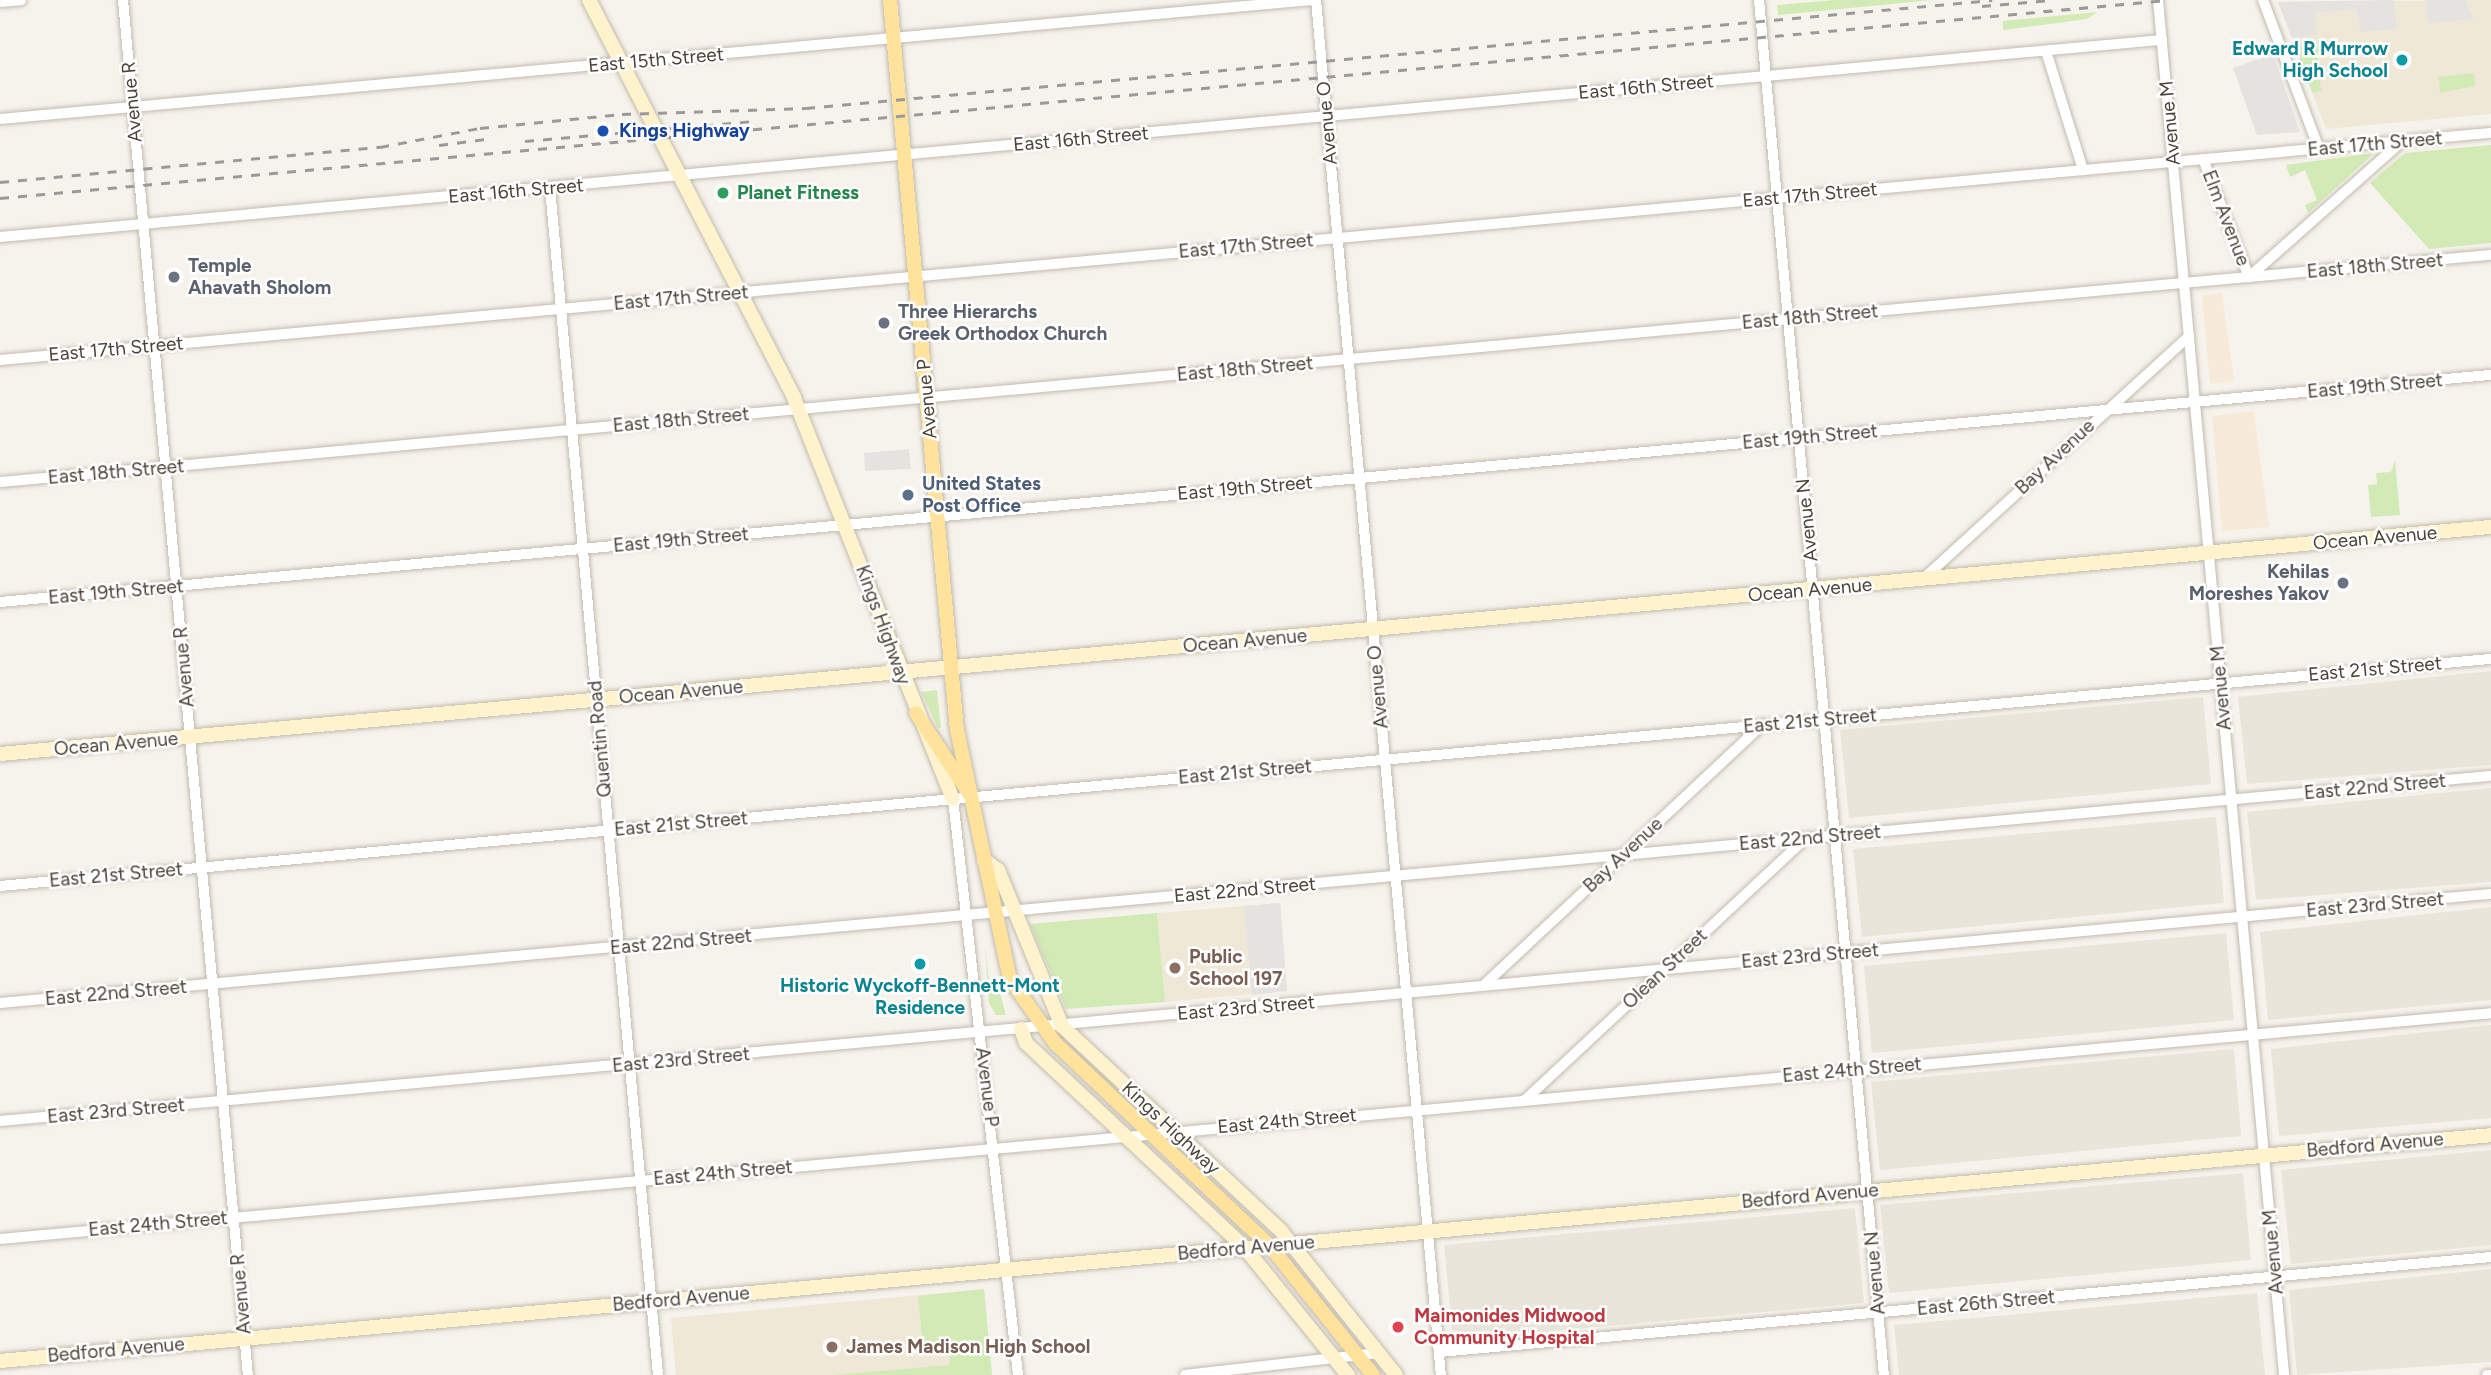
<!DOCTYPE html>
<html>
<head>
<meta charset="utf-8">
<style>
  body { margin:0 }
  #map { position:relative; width:2491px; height:1375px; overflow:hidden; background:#f6f3ec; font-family:Figtree,sans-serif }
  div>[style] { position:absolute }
  .residential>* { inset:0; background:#eae5da }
  .commercial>* { inset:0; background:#f7ead8 }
  .education>* { inset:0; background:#efe8d6 }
  .green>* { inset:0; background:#d2eab5 }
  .parking>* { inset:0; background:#e5e3e0 }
  .roads { filter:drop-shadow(0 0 2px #c2bbae) drop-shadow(0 0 2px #c2bbae) }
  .street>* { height:10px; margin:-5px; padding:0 5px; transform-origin:5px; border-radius:5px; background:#fff }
  .secondary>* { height:14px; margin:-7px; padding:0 7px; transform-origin:7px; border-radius:7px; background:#fff3cd }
  .primary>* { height:14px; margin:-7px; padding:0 7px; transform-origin:7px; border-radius:7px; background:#ffe39c }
  .rail>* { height:2.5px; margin-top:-1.25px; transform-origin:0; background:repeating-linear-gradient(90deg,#9a9a9a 0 9px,transparent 0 18px) }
  .dots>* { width:19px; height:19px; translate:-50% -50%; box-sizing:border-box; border:4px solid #fff; border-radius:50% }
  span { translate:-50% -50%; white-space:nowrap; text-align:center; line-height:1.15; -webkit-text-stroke:5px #fff; paint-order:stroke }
  .culture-label { font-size:19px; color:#0d838f; font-weight:700 }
  .right { translate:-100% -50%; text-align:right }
  .street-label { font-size:19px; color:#4b4439 }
  .transit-label { font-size:19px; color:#164399; font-weight:700 }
  .left { translate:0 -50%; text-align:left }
  .leisure-label { font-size:19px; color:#27864d; font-weight:700 }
  .worship-label { font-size:19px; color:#5b616d; font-weight:700 }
  .service-label { font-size:19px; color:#4e5e75; font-weight:700 }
  .education-label { font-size:19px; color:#785e54; font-weight:700 }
  .health-label { font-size:19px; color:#be3a42; font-weight:700 }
</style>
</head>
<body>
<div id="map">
  <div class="residential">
    <i style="clip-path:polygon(2491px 671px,2491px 765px,2247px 784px,2238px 697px)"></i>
    <i style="clip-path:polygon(2203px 697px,2211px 784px,1849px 818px,1840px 730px)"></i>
    <i style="clip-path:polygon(2491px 788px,2491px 882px,2256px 900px,2247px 812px)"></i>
    <i style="clip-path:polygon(2216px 817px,2224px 903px,1862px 937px,1853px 849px)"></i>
    <i style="clip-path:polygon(2491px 907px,2491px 1000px,2268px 1020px,2260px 932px)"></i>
    <i style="clip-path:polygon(2226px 933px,2234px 1020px,1872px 1053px,1864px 966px)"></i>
    <i style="clip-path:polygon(2491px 1025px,2491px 1118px,2279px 1136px,2271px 1049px)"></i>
    <i style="clip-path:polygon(2234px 1049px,2241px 1136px,1880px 1170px,1871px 1082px)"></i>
    <i style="clip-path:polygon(2491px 1150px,2491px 1245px,2291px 1264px,2281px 1170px)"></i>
    <i style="clip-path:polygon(2243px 1173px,2251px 1260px,1889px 1293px,1880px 1205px)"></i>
    <i style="clip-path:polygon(1855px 1208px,1864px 1303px,1453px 1340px,1444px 1245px)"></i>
    <i style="clip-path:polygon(2491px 1269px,2491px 1362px,2297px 1375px,2289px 1290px)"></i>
    <i style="clip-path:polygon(2257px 1293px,2265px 1375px,1899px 1375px,1894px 1325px)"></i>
  </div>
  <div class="commercial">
    <i style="clip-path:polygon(2222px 293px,2234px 381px,2210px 384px,2202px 295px)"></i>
    <i style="clip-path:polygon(2254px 411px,2269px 527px,2222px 531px,2212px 416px)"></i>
  </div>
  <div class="education">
    <i style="clip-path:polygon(2491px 0,2491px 114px,2326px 129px,2278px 2px)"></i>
    <i style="clip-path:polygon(1280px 903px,1287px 991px,1165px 1002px,1157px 913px)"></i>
    <i style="clip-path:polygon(984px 1289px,992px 1375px,676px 1375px,671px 1318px)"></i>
  </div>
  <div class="green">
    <i style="clip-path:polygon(1835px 0,1933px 0,1778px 15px,1777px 5px)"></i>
    <i style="clip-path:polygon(2097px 12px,2087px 19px,2003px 30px,2003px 21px)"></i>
    <i style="clip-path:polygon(2317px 45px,2321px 91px,2312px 92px,2295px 47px)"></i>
    <i style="clip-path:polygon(2474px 73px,2475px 86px,2440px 93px,2439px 77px)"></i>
    <i style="clip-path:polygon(2491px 145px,2491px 243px,2429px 249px,2370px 183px,2405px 153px)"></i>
    <i style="clip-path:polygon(2374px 153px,2318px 204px,2308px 213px,2305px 205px,2317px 200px,2305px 170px,2290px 177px,2286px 165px)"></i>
    <i style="clip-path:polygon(2395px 461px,2400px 515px,2371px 517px,2368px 485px,2377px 484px,2376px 473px,2391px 472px)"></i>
    <i style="clip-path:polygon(937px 690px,941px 728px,938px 728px,921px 692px)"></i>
    <i style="clip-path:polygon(1157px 913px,1165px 1002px,1066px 1009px,1030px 924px)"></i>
    <i style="clip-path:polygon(985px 945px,989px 981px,996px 979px,1006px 1015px,996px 1015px,989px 1003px)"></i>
    <i style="clip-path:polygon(984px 1289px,992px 1375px,834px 1375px,950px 1365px,948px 1343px,923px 1345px,918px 1296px)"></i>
  </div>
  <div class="parking">
    <i style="clip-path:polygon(2394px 0,2397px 29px,2360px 32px,2357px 9px,2315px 13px,2317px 35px,2292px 38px,2278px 2px)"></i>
    <i style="clip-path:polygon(2426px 0,2465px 0,2474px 19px,2428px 23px)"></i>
    <i style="clip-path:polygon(2273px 54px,2300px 132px,2257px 135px,2233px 68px)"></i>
    <i style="clip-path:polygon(909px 449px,911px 469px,865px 471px,864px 453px)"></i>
    <i style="clip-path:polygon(1280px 903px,1287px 991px,1252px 995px,1244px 906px)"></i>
  </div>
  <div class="roads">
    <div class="street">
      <i style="left:123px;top:0;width:1381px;rotate:84.81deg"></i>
      <i style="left:1316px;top:0;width:1381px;rotate:84.81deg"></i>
      <i style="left:1759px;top:0;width:1381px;rotate:84.81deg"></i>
      <i style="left:2158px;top:0;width:1381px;rotate:84.76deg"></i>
      <i style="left:2263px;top:0;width:159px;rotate:69.4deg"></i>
      <i style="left:0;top:2px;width:21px;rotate:-5deg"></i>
      <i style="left:2046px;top:51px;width:125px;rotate:72.7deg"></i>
      <i style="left:0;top:119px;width:1317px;rotate:-5.18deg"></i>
      <i style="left:2203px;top:159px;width:127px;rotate:68.7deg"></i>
      <i style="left:2249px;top:277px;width:203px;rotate:-41.6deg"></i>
      <i style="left:550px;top:188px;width:1192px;rotate:84.8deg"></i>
      <i style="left:0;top:237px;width:2171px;rotate:-5.21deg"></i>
      <i style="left:0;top:360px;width:2501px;rotate:-5.21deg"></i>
      <i style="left:0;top:482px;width:2501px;rotate:-5.21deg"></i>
      <i style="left:1923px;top:579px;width:360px;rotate:-42.4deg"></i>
      <i style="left:0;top:602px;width:2501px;rotate:-5.21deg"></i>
      <i style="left:953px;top:799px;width:580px;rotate:83.56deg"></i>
      <i style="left:0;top:886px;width:2501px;rotate:-5.21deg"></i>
      <i style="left:1484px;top:985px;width:381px;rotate:-43.1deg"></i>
      <i style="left:0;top:1003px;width:2501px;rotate:-5.21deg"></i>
      <i style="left:1525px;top:1100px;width:384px;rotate:-43deg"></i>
      <i style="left:0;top:1121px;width:2501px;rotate:-5.21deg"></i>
      <i style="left:0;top:1239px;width:2501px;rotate:-5.18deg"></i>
      <i style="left:1439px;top:1352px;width:1056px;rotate:-5.16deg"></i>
      <i style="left:1185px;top:1375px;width:194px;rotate:-6.5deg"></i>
      <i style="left:2487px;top:1375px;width:4px"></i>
    </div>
    <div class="secondary">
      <i style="left:589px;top:0;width:448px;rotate:62.7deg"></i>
      <i style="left:794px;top:398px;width:431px;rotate:68.4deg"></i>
      <i style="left:0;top:754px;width:2501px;rotate:-5.21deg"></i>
      <i style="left:984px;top:860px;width:17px;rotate:36deg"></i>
      <i style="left:998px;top:870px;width:169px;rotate:67.7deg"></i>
      <i style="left:1062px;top:1026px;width:300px;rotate:43.1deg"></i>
      <i style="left:1281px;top:1231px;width:184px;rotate:51.4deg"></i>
      <i style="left:1021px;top:1029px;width:15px;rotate:70deg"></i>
      <i style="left:1026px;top:1043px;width:300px;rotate:43.1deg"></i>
      <i style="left:1245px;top:1248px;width:164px;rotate:51deg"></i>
      <i style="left:0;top:1361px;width:2501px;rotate:-5.18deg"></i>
    </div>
    <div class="primary">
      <i style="left:890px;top:0;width:733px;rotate:84.76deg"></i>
      <i style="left:957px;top:730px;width:255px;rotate:78deg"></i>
      <i style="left:1010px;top:979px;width:78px;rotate:54.9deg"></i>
      <i style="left:1055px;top:1043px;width:296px;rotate:43.4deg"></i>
      <i style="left:1270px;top:1246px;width:165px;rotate:51.4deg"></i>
      <i style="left:916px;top:713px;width:100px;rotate:56.5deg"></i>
    </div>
  </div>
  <div class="rail">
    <i style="left:1982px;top:6px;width:68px;rotate:-5deg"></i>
    <i style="left:525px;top:141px;width:228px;rotate:-5deg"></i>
    <i style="left:439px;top:145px;width:47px;rotate:-7.3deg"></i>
    <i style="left:0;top:182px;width:382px;rotate:-5.3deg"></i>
    <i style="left:380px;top:147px;width:102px;rotate:-10.8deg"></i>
    <i style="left:480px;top:128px;width:143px;rotate:-5.6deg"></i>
    <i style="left:622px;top:114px;width:184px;rotate:-1.9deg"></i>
    <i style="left:806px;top:108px;width:1191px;rotate:-5.2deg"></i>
    <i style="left:0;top:198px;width:2176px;rotate:-5.22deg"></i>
  </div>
  <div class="dots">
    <i style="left:2402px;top:60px;background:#0f9aa8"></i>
    <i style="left:603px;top:131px;background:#1a4fb4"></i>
    <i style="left:723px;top:193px;background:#2e9e5b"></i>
    <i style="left:174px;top:277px;background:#6b7280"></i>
    <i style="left:884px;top:323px;background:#6b7280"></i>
    <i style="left:908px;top:495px;background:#5c6f8a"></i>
    <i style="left:2343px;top:583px;background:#6b7280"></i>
    <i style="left:920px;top:964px;background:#0f9aa8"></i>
    <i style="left:1175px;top:968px;background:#8d6e63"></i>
    <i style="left:1398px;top:1327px;background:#e0444e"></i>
    <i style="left:832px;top:1347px;background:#8d6e63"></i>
  </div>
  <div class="culture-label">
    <span class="right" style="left:2388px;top:60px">Edward R Murrow<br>High School</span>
    <span style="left:920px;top:997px">Historic Wyckoff-Bennett-Mont<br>Residence</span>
  </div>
  <div class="street-label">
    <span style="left:656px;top:60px;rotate:-5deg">East 15th Street</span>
    <span style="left:1646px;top:87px;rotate:-5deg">East 16th Street</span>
    <span style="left:132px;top:102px;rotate:-95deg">Avenue R</span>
    <span style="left:1327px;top:123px;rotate:-95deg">Avenue O</span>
    <span style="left:2170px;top:123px;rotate:-95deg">Avenue M</span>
    <span style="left:1081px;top:139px;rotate:-5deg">East 16th Street</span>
    <span style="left:2375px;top:144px;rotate:-5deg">East 17th Street</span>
    <span style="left:516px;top:191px;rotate:-5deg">East 16th Street</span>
    <span style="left:1810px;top:195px;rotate:-5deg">East 17th Street</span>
    <span style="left:2226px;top:218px;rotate:69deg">Elm Avenue</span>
    <span style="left:1246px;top:246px;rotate:-5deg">East 17th Street</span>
    <span style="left:2375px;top:266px;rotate:-5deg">East 18th Street</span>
    <span style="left:681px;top:298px;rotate:-5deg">East 17th Street</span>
    <span style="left:1810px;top:317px;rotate:-5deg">East 18th Street</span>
    <span style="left:116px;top:349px;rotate:-5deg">East 17th Street</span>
    <span style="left:1245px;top:369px;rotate:-5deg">East 18th Street</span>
    <span style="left:2375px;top:386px;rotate:-5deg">East 19th Street</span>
    <span style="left:927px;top:399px;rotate:-95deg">Avenue P</span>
    <span style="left:681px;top:420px;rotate:-5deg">East 18th Street</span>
    <span style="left:1810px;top:437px;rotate:-5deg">East 19th Street</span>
    <span style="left:2055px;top:457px;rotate:-43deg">Bay Avenue</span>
    <span style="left:116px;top:472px;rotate:-5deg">East 18th Street</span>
    <span style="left:1245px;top:488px;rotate:-5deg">East 19th Street</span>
    <span style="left:1807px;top:520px;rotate:-96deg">Avenue N</span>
    <span style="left:2375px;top:538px;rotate:-5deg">Ocean Avenue</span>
    <span style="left:681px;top:540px;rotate:-5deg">East 19th Street</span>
    <span style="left:1810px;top:590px;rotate:-5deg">Ocean Avenue</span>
    <span style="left:116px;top:592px;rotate:-5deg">East 19th Street</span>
    <span style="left:883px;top:625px;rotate:70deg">Kings Highway</span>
    <span style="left:1245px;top:641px;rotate:-5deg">Ocean Avenue</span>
    <span style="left:184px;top:667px;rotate:-95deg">Avenue R</span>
    <span style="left:2375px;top:669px;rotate:-5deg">East 21st Street</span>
    <span style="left:1378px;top:687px;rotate:-95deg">Avenue O</span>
    <span style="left:2221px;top:688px;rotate:-95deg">Avenue M</span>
    <span style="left:681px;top:692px;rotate:-5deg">Ocean Avenue</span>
    <span style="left:1810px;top:721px;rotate:-5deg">East 21st Street</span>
    <span style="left:600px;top:739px;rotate:-95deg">Quentin Road</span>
    <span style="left:116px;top:744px;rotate:-5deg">Ocean Avenue</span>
    <span style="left:1245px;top:772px;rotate:-5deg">East 21st Street</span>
    <span style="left:2375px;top:787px;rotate:-5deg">East 22nd Street</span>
    <span style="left:681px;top:824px;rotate:-5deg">East 21st Street</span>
    <span style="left:1810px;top:838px;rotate:-5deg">East 22nd Street</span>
    <span style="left:1623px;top:855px;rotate:-43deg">Bay Avenue</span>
    <span style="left:116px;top:875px;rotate:-5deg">East 21st Street</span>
    <span style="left:1245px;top:890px;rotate:-5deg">East 22nd Street</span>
    <span style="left:2375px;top:905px;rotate:-5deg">East 23rd Street</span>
    <span style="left:681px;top:942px;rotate:-5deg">East 22nd Street</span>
    <span style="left:1810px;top:956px;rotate:-5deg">East 23rd Street</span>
    <span style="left:1665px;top:969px;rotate:-43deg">Olean Street</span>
    <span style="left:116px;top:993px;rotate:-5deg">East 22nd Street</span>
    <span style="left:1246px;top:1008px;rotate:-5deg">East 23rd Street</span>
    <span style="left:681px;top:1060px;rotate:-5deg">East 23rd Street</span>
    <span style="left:1852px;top:1070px;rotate:-5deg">East 24th Street</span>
    <span style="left:987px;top:1087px;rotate:83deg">Avenue P</span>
    <span style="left:116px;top:1111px;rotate:-5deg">East 23rd Street</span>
    <span style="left:1287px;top:1121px;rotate:-5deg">East 24th Street</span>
    <span style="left:1171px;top:1128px;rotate:43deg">Kings Highway</span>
    <span style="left:2375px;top:1145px;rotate:-5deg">Bedford Avenue</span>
    <span style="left:723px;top:1173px;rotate:-5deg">East 24th Street</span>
    <span style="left:1810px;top:1196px;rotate:-5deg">Bedford Avenue</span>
    <span style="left:158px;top:1224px;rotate:-5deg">East 24th Street</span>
    <span style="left:1246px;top:1248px;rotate:-5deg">Bedford Avenue</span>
    <span style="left:2273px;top:1252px;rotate:-95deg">Avenue M</span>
    <span style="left:1875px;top:1273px;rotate:-95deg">Avenue N</span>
    <span style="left:241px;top:1294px;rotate:-95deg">Avenue R</span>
    <span style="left:681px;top:1299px;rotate:-5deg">Bedford Avenue</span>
    <span style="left:1986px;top:1303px;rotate:-5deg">East 26th Street</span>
    <span style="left:116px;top:1350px;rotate:-5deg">Bedford Avenue</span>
  </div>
  <div class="transit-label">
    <span class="left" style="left:619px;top:131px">Kings Highway</span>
  </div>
  <div class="leisure-label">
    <span class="left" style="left:737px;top:193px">Planet Fitness</span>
  </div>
  <div class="worship-label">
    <span class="left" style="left:188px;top:277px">Temple<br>Ahavath Sholom</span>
    <span class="left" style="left:898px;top:323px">Three Hierarchs<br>Greek Orthodox Church</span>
    <span class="right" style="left:2329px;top:583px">Kehilas<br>Moreshes Yakov</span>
  </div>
  <div class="service-label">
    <span class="left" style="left:922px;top:495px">United States<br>Post Office</span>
  </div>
  <div class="education-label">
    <span class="left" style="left:1189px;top:968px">Public<br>School 197</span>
    <span class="left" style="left:846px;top:1347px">James Madison High School</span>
  </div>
  <div class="health-label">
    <span class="left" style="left:1414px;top:1327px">Maimonides Midwood<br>Community Hospital</span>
  </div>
</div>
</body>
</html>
